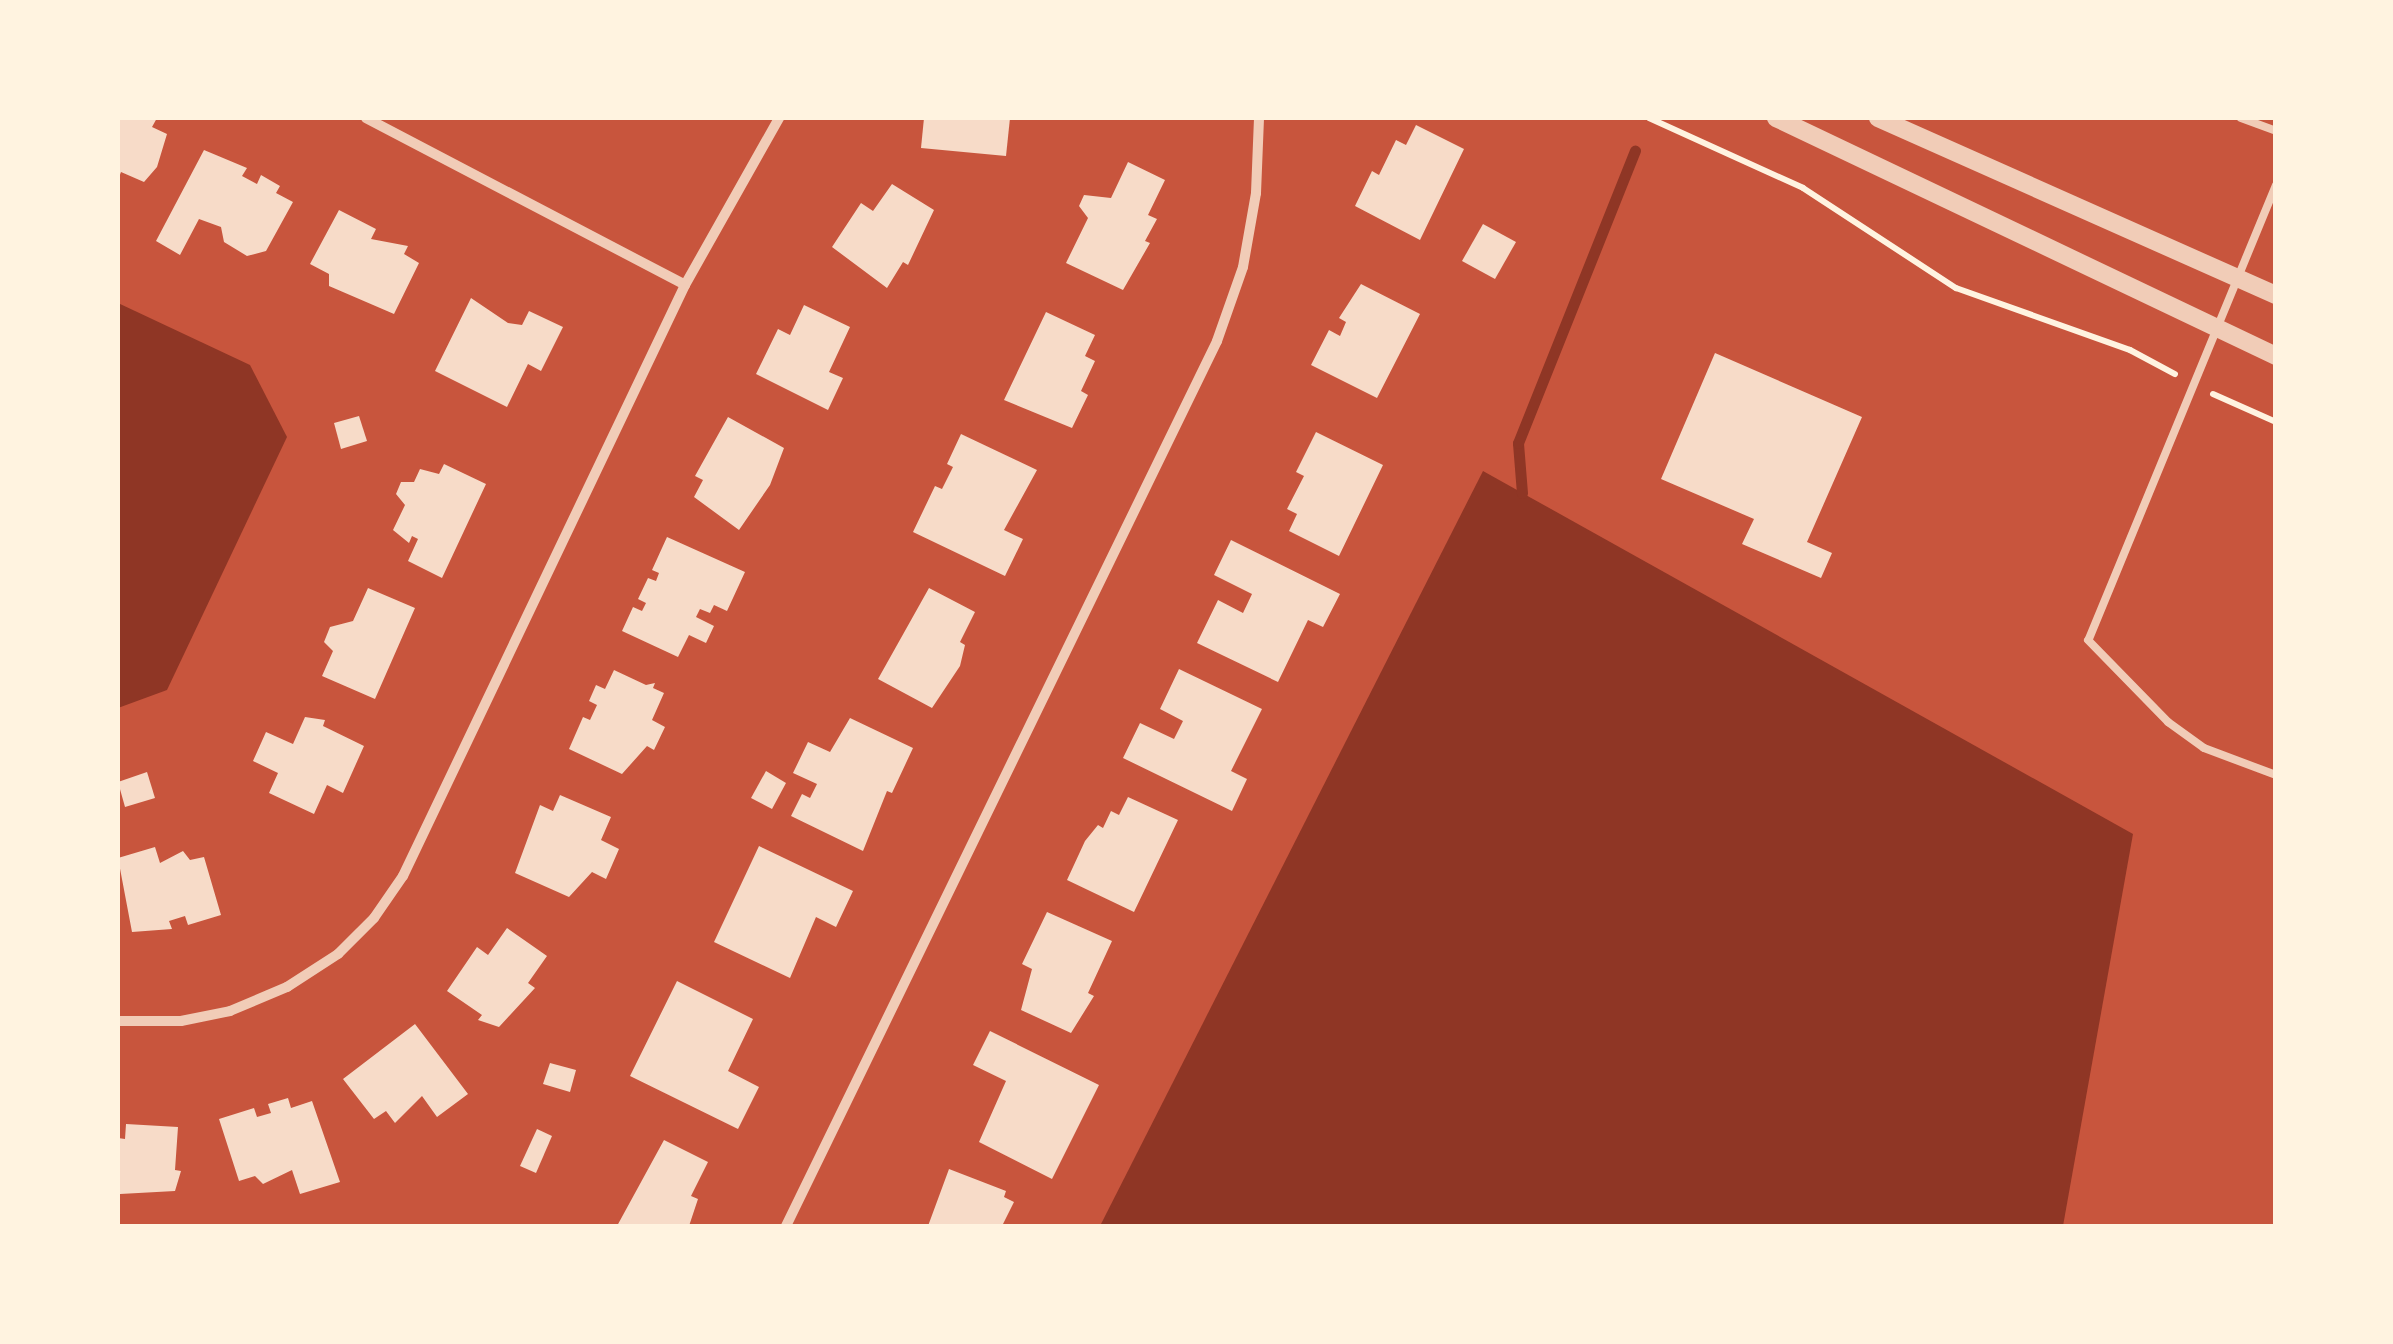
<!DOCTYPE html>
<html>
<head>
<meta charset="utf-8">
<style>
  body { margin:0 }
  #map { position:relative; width:2393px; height:1344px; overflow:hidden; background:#c8553d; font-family:Inter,sans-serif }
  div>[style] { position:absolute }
  .water>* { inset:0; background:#8f3625 }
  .stream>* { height:11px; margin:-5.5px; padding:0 5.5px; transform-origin:5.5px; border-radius:5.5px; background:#8f3625 }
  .building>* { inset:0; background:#f7dbc8 }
  .path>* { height:6px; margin:-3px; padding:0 3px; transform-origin:3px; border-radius:3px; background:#fff3e0 }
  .service>* { height:8px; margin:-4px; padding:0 4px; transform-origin:4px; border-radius:4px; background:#f1ccb7 }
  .minor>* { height:10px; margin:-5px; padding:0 5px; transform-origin:5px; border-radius:5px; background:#f1ccb7 }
  .tertiary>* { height:18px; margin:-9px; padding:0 9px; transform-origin:9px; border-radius:9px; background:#f1ccb7 }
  span { translate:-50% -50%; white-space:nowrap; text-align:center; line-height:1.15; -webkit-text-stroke:10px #fff3e0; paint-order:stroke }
  .frame { position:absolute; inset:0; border:120px solid #fff3e0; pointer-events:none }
</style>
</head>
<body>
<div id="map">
  <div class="water">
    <i style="clip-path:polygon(118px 303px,250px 365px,287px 437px,167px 690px,118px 708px)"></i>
    <i style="clip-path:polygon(1483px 471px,2133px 834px,2063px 1226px,1100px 1226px)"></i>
  </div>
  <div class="stream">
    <i style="left:1522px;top:493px;width:50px;rotate:-94.6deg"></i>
    <i style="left:1518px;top:443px;width:315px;rotate:-68.2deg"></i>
  </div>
  <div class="building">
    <i style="clip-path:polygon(118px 118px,157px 118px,152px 127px,167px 134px,157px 167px,144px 182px,121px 172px,118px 180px)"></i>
    <i style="clip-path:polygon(924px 118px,1010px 118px,1006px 156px,921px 148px)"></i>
    <i style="clip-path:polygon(1416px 125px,1464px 149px,1420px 240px,1355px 206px,1372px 171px,1379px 175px,1396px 140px,1406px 145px)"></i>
    <i style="clip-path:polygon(204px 150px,247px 168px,242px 176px,257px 184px,261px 175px,280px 186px,276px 193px,293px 202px,266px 251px,247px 256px,224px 242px,221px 227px,199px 219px,180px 255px,156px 241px)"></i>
    <i style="clip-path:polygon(1128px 162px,1165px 180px,1148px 215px,1157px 219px,1145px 241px,1150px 243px,1123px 290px,1066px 263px,1088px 218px,1079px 206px,1084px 195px,1111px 198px)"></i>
    <i style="clip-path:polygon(892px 184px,934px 210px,908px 265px,903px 262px,887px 288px,832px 247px,861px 203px,873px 211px)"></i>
    <i style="clip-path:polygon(339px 210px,376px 229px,371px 239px,408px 246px,404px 254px,419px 263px,394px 314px,329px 286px,329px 274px,310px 264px)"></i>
    <i style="clip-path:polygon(1483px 224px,1516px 242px,1495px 279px,1462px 261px)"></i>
    <i style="clip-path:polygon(1361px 284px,1420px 314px,1377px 398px,1311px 365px,1329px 330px,1340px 336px,1346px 322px,1339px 318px)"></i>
    <i style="clip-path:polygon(471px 298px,508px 323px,522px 325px,529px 311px,563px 327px,541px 371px,528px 364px,507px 407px,435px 371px)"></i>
    <i style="clip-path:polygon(804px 305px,850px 327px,829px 372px,843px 378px,828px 410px,756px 374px,778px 329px,790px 335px)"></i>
    <i style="clip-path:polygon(1046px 312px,1095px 335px,1085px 356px,1095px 361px,1081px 391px,1088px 395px,1072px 428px,1004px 400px)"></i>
    <i style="clip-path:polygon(1715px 353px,1862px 417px,1807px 542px,1832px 553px,1821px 578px,1742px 544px,1754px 519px,1661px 479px)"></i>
    <i style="clip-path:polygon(359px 416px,367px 441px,341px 449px,334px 423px)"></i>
    <i style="clip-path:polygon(728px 417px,784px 448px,770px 485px,739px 530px,694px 497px,703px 480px,695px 476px)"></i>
    <i style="clip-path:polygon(1316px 432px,1383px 465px,1339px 556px,1289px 531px,1297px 514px,1287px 509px,1304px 476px,1296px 472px)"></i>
    <i style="clip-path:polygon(961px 434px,1037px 470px,1004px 530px,1023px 539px,1005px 576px,913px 532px,935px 486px,942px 489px,953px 467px,947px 464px)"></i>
    <i style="clip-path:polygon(444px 464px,486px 484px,442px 578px,408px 561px,418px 539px,412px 536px,409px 543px,393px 530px,405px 505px,396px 494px,401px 482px,414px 482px,420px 469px,439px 474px)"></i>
    <i style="clip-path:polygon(667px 537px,745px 572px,727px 611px,714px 605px,710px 613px,700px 609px,696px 617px,714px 626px,706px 643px,689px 635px,678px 657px,622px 631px,633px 607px,642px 611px,646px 603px,638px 599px,648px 578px,656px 581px,659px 573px,652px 570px)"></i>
    <i style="clip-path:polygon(1231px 540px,1340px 594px,1323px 627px,1308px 620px,1278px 682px,1197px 643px,1218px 600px,1243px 613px,1252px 594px,1214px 575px)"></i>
    <i style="clip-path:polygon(368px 588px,415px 608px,375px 699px,322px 676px,333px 651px,324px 642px,330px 627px,353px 621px)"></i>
    <i style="clip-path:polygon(929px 588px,975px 612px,960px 642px,965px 645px,960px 666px,932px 708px,878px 679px)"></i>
    <i style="clip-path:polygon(1179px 669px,1262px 709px,1231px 771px,1247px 779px,1232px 811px,1123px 758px,1140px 723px,1174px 739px,1183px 721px,1160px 709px)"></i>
    <i style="clip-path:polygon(614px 670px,646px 685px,655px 683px,653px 688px,664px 693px,652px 720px,665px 727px,654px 750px,647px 746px,622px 774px,569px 749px,583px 717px,590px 720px,597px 705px,589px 701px,596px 685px,605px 689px)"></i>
    <i style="clip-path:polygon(305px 717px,325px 720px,323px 726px,364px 746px,343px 793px,327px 785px,314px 814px,269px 793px,278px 773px,253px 761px,266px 732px,293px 744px)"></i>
    <i style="clip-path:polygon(850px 718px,913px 748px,892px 793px,887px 791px,863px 851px,791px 816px,802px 794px,810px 798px,817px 784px,793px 773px,808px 742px,830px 752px)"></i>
    <i style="clip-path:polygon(766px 771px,786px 783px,772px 809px,751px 798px)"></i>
    <i style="clip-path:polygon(147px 772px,155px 798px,125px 807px,118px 782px)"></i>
    <i style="clip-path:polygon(560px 795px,611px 817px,601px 840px,619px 849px,606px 879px,592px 872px,569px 897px,515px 873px,540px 805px,553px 811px)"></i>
    <i style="clip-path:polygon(1128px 797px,1178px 820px,1134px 912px,1067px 880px,1085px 841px,1098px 825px,1103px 828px,1111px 811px,1119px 815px)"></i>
    <i style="clip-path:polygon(759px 846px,853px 891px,836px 927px,816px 917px,790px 978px,714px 942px)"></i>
    <i style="clip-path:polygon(155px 847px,160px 863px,183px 851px,190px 860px,204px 857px,221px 915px,188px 925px,185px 916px,169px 921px,172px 929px,132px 932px,118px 858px)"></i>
    <i style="clip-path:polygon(1047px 912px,1112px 941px,1088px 993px,1094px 996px,1071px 1033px,1021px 1010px,1032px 969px,1022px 964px)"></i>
    <i style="clip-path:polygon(507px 928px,547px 956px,528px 983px,535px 988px,499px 1027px,478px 1020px,482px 1015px,447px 991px,477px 947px,488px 955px)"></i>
    <i style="clip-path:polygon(677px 981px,753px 1019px,728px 1071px,759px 1087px,738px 1129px,630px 1076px)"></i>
    <i style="clip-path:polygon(415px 1024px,468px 1094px,437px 1117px,422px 1096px,395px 1123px,386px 1111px,374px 1119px,343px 1079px)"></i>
    <i style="clip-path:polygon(990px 1031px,1099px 1085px,1052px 1179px,979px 1142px,1006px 1081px,973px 1065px)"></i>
    <i style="clip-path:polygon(550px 1063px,576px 1070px,570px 1092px,543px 1084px)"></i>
    <i style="clip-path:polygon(288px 1098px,291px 1108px,312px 1101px,340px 1182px,300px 1194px,292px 1170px,263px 1184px,255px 1176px,239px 1181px,219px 1119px,254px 1108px,257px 1117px,271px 1113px,268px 1104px)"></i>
    <i style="clip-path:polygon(126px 1124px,178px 1127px,175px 1170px,181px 1171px,175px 1191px,120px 1194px,118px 1138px,125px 1139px)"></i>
    <i style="clip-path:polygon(537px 1129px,552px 1136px,536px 1173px,520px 1166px)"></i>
    <i style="clip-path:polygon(664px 1140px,708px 1162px,691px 1196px,698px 1199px,689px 1226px,617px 1226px)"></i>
    <i style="clip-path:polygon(949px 1169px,1006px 1191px,1004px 1197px,1014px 1202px,1002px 1226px,928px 1226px)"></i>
  </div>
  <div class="path">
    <i style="left:1649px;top:118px;width:169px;rotate:24.4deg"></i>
    <i style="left:1803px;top:188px;width:183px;rotate:33.2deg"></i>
    <i style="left:1956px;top:288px;width:185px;rotate:19.6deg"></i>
    <i style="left:2130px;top:350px;width:51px;rotate:28.1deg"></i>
    <i style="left:2213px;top:394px;width:69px;rotate:24deg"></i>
  </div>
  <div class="service">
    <i style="left:2241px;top:118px;width:37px;rotate:20deg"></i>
    <i style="left:2276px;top:185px;width:492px;rotate:112.4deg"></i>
    <i style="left:2088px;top:640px;width:115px;rotate:45.7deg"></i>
    <i style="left:2168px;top:722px;width:44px;rotate:35.8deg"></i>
    <i style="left:2204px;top:748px;width:77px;rotate:20.6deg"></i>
  </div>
  <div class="minor">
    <i style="left:366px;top:118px;width:360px;rotate:27.6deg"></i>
    <i style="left:118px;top:1021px;width:63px"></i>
    <i style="left:181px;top:1021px;width:50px;rotate:-11.5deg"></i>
    <i style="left:230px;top:1011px;width:62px;rotate:-22.8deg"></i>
    <i style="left:287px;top:987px;width:61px;rotate:-32.9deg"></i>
    <i style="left:338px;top:954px;width:51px;rotate:-45deg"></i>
    <i style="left:374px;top:918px;width:51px;rotate:-55.4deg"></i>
    <i style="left:403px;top:876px;width:655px;rotate:-64.49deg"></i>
    <i style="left:685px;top:285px;width:192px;rotate:-60.6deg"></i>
    <i style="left:786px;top:1226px;width:984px;rotate:-64.03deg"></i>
    <i style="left:1217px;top:341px;width:78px;rotate:-70.6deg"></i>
    <i style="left:1243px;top:267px;width:75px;rotate:-80deg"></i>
    <i style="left:1256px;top:193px;width:75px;rotate:-87.7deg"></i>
  </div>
  <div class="tertiary">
    <i style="left:1776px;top:118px;width:554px;rotate:25.45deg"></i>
    <i style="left:1878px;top:118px;width:436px;rotate:24deg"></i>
  </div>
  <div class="frame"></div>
</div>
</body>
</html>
